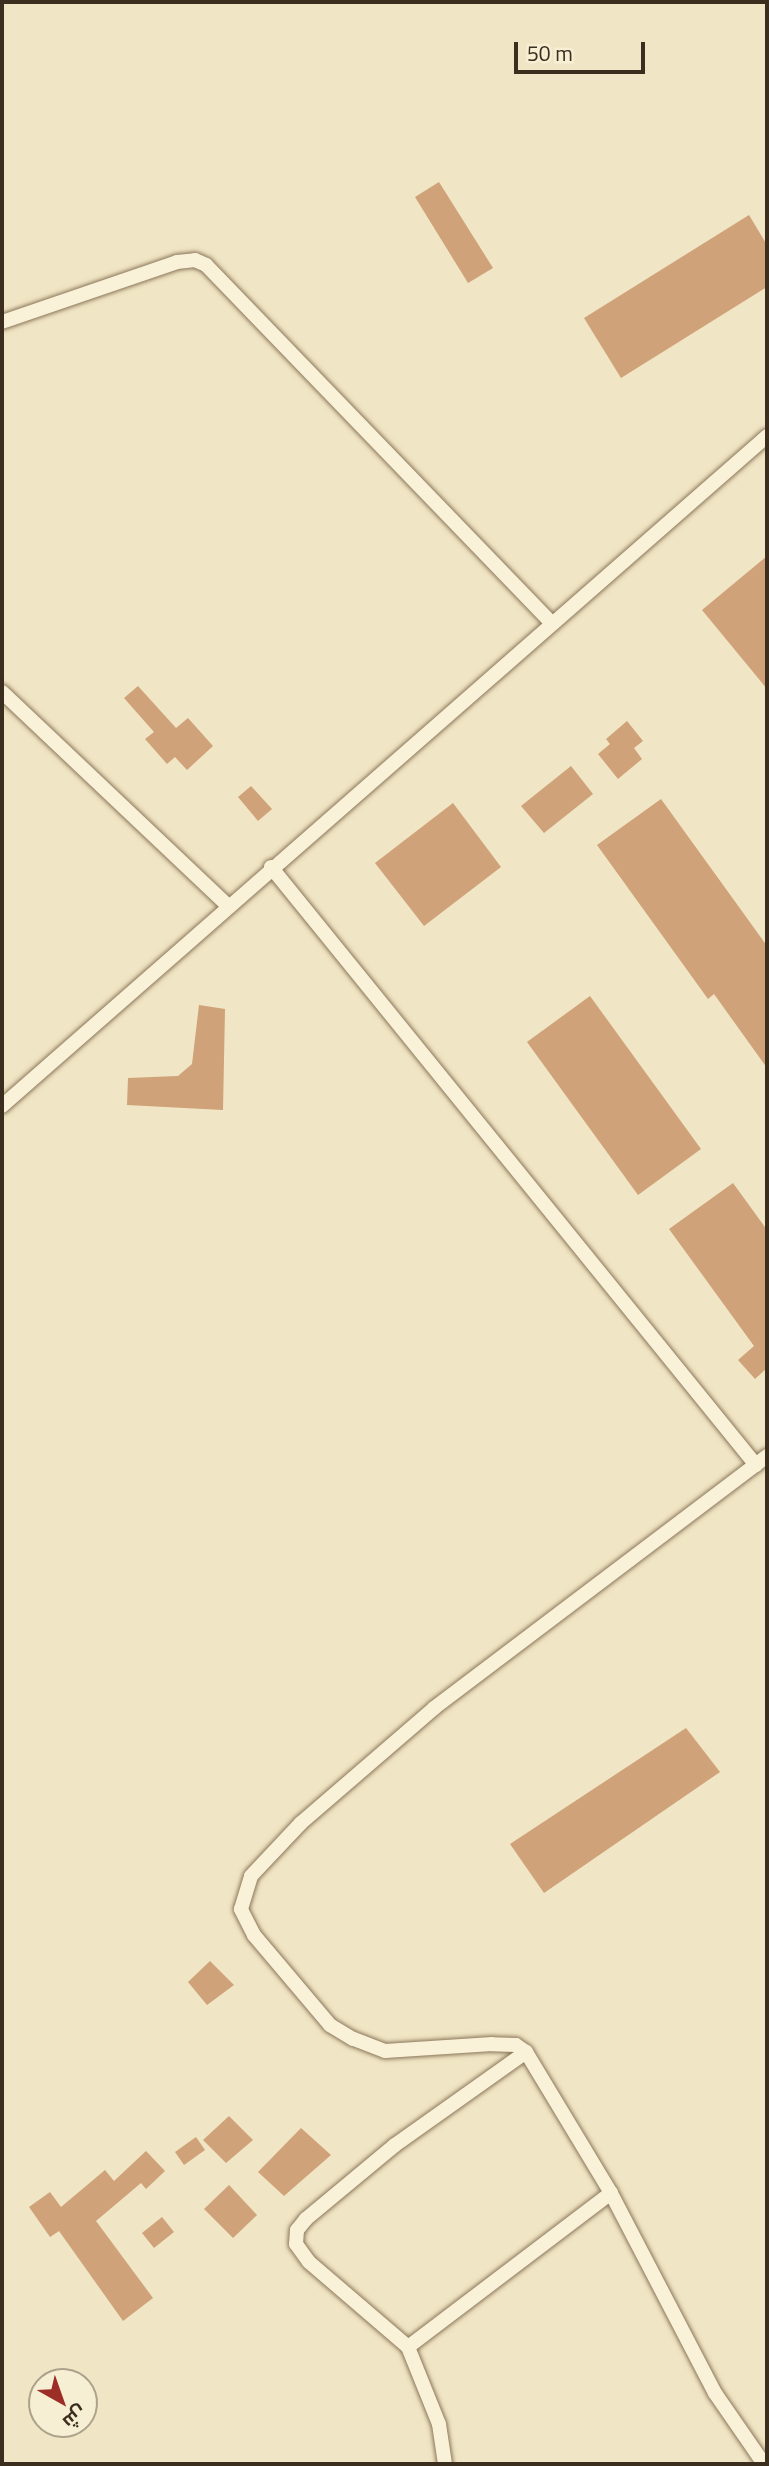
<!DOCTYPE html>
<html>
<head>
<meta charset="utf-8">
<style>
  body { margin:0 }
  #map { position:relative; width:769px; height:2466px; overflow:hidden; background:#f0e5c4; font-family:Georgia,Cairo,serif }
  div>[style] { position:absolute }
  .building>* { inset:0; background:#cfa279 }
  .roads { filter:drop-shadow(0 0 2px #8b775a) drop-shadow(0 0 2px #8b775a) }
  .street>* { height:14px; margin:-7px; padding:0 7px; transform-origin:7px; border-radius:7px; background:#faf2d8 }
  span { translate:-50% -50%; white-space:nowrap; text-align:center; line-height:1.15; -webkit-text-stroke:6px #f7efd4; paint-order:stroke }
  .frame { position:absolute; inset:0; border:4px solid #3b2e1e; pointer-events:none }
  .north { position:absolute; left:28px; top:2368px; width:70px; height:70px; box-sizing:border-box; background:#f7efd4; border:2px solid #aca28b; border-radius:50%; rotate:140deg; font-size:19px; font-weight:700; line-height:28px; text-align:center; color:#3b2e1e }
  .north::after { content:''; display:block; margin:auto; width:24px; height:32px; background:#9d2d27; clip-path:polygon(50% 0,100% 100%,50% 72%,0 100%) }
  .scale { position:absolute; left:514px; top:42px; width:131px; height:32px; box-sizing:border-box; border:4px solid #3b2e1e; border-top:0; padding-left:9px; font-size:21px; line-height:24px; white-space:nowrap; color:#3b2e1e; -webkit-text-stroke:5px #f7efd4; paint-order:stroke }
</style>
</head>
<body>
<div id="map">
  <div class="building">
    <i style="clip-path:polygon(439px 182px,493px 268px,468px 283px,415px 197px)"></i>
    <i style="clip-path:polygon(749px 215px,767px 245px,767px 287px,621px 378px,584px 318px)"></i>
    <i style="clip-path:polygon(767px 556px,767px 689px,702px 610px)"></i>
    <i style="clip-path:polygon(138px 686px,176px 728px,188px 718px,213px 746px,187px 770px,175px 757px,167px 764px,145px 739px,154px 732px,124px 698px)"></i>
    <i style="clip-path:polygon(627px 721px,643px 741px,634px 748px,642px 759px,618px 779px,598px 754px,610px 744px,606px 739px)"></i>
    <i style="clip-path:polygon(571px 766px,593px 794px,544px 833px,521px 806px)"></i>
    <i style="clip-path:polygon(251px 786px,272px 809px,258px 821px,238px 797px)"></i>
    <i style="clip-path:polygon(661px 799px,767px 946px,767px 1068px,714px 994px,708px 999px,597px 845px)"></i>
    <i style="clip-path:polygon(453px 803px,501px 867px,424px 926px,375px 863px)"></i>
    <i style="clip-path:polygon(590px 996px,701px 1149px,638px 1195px,527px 1042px)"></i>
    <i style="clip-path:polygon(199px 1005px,225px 1009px,223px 1110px,127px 1105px,128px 1078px,178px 1076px,192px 1064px)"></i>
    <i style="clip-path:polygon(733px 1183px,767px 1230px,767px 1368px,755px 1379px,738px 1360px,754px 1346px,669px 1229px)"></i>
    <i style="clip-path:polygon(686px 1728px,720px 1772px,544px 1893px,510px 1844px)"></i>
    <i style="clip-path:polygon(210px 1961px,234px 1985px,207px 2005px,188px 1982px)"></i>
    <i style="clip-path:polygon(229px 2116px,253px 2140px,226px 2163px,203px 2140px)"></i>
    <i style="clip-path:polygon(301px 2128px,331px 2155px,284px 2196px,258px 2172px)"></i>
    <i style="clip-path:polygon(196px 2137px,205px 2150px,184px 2165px,175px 2152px)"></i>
    <i style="clip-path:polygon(146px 2151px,165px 2171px,146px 2189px,141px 2183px,96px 2221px,153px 2298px,123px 2321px,59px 2231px,50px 2237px,29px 2207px,50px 2192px,61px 2207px,105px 2170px,114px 2181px)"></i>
    <i style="clip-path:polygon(229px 2185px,257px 2215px,233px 2238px,204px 2209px)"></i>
    <i style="clip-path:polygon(162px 2217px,174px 2232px,154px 2248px,142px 2233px)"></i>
  </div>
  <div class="roads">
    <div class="street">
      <i style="left:2px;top:322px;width:185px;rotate:-18.9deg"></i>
      <i style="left:177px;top:262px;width:18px;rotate:-6deg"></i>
      <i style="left:195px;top:260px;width:12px;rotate:24deg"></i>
      <i style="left:206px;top:265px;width:498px;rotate:46deg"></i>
      <i style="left:2px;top:692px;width:310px;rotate:43.4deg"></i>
      <i style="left:271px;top:867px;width:770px;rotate:50.96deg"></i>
      <i style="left:2px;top:1106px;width:1017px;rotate:-41.21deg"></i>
      <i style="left:526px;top:2052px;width:161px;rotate:144.6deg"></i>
      <i style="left:395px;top:2145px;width:116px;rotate:140.3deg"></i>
      <i style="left:306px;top:2219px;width:14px;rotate:129deg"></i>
      <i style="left:297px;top:2230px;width:14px;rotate:94deg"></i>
      <i style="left:296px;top:2244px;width:22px;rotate:54deg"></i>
      <i style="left:309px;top:2262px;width:130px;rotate:40.6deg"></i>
      <i style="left:408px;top:2347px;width:255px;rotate:-37.2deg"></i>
      <i style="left:408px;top:2347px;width:83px;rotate:68.1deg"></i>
      <i style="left:439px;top:2424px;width:40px;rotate:81.5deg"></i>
      <i style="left:764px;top:2464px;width:86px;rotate:-124.6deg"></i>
      <i style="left:715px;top:2393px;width:225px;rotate:-117.5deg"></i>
      <i style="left:611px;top:2193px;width:165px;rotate:-121.1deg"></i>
      <i style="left:526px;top:2052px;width:12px;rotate:-145deg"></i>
      <i style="left:516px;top:2045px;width:24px;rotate:-178deg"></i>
      <i style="left:492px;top:2044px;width:107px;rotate:176.3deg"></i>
      <i style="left:385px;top:2051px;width:34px;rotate:-159deg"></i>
      <i style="left:353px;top:2039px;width:27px;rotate:-149deg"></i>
      <i style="left:330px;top:2025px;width:118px;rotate:-130.2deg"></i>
      <i style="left:254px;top:1935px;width:29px;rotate:-117deg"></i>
      <i style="left:241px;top:1909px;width:34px;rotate:-73deg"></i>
      <i style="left:251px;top:1876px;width:73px;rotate:-46.7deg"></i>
      <i style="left:301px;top:1823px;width:176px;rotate:-40.8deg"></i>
      <i style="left:434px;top:1708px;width:418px;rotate:-37.1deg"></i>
    </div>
  </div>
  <div class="frame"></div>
  <div class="north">ش</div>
  <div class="scale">50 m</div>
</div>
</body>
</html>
